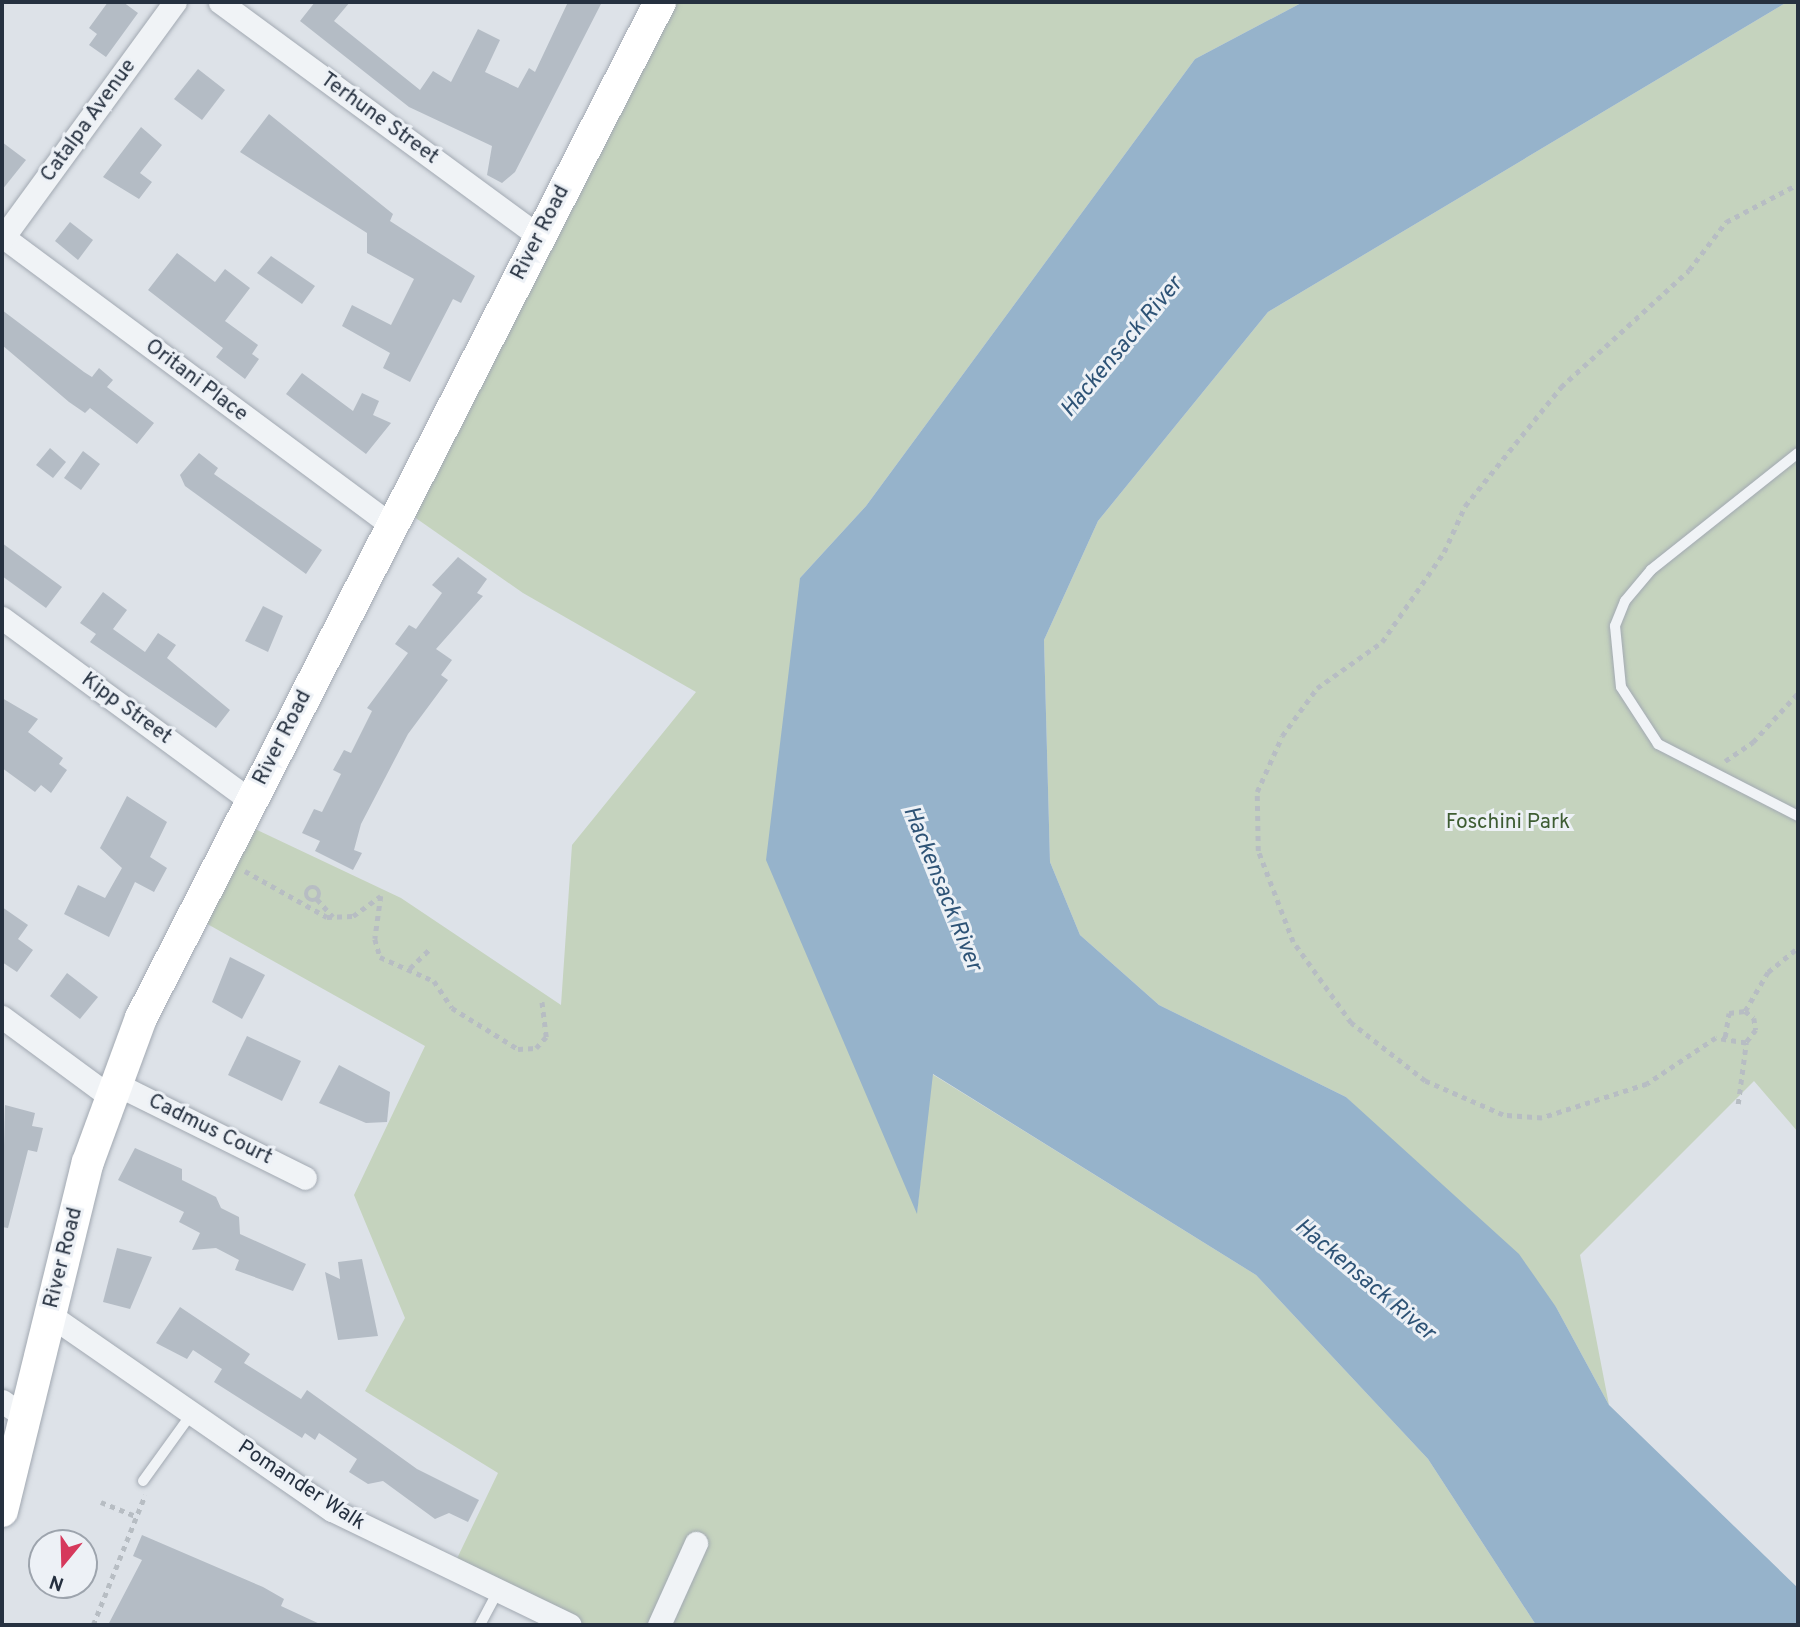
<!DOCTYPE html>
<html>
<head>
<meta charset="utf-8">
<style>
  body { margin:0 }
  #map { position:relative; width:1800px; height:1627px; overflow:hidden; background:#dde2e8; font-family:Overpass,sans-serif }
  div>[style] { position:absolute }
  .green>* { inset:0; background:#c5d3be }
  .water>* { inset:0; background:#96b3cb }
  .building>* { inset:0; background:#b4bcc5 }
  .path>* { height:4.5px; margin-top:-2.25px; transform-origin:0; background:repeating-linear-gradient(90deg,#b7bdc3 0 5px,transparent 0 10px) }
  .path>.ring { margin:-2.25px; padding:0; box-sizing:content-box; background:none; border:4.5px solid #b7bdc3; border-radius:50% }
  .roads { filter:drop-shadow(0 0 2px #a2a9b2) drop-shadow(0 0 2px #a2a9b2) }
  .service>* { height:10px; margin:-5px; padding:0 5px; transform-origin:5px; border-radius:5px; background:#f0f3f6 }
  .minor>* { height:23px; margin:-11.5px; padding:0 11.5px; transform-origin:11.5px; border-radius:11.5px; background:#f0f3f6 }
  .secondary>* { height:32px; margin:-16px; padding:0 16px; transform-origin:16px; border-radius:16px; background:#fff }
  span { translate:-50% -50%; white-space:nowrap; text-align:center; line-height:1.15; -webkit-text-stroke:6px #edf1f6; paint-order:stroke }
  .street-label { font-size:21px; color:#263140 }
  .park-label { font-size:21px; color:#3d5c32 }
  .water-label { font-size:23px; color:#2e5376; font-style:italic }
  .frame { position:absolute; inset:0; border:4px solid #263140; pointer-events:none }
  .north { position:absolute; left:28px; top:1529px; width:70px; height:70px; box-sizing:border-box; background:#edf1f6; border:2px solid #9da4ad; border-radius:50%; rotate:199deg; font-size:19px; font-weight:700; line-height:28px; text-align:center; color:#263140 }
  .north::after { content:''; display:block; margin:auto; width:24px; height:32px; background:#d6395c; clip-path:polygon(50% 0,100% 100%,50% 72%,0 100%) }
</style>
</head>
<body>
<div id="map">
  <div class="green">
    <i style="clip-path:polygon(660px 2px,1303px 2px,1195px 59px,866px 506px,800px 578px,917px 1212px,932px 1074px,1256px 1275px,1428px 1459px,1536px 1625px,570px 1625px,451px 1571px,498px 1473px,365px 1391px,405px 1318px,354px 1195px,425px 1046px,193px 916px,240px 822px,401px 898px,561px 1005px,572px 845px,696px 692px,523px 593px,400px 507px)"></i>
    <i style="clip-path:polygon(1787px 2px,1798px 2px,1798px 1132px,1754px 1081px,1580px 1255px,1609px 1405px,1556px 1307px,1346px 1097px,1159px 1005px,1080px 935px,1050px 862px,1044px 640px,1098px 521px,1268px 312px)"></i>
  </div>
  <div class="water">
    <i style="clip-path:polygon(1303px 2px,1787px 2px,1268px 312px,1098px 521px,1044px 640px,1050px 862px,1080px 935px,1159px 1005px,1346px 1097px,1519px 1254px,1556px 1307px,1609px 1405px,1798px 1588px,1798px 1625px,1536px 1625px,1428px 1459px,1256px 1275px,933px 1074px,917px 1214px,766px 860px,800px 578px,866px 506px,1195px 59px)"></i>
  </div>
  <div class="building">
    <i style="clip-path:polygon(108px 2px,123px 2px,138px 13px,106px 57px,89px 45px,97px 34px,89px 28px)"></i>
    <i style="clip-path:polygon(315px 2px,350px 2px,334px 21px,420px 90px,433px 71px,451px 82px,478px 29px,500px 40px,485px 72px,518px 88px,529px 68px,535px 72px,568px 2px,602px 2px,515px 172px,502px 183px,487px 175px,492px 146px,409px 107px,300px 21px)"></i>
    <i style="clip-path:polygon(198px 69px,225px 90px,202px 120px,174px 99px)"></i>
    <i style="clip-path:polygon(269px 114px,393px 214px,390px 221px,475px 276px,461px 303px,453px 299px,410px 382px,383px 368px,390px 353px,342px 326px,352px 305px,391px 325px,414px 279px,367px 253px,367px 233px,240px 152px)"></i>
    <i style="clip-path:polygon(141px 127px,162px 145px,140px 173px,152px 182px,139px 199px,103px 177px)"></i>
    <i style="clip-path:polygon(2px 142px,26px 160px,2px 190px)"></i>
    <i style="clip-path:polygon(70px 222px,93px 240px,78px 260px,55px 241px)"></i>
    <i style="clip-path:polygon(177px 253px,215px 282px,225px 269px,250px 288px,225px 321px,258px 345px,252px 354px,259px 359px,245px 379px,216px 357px,223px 348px,148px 290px)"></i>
    <i style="clip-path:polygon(271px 256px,315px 286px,302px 304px,257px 273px)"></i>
    <i style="clip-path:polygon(2px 310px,84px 372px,92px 377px,99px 368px,113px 380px,107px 387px,154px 423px,137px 444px,90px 408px,85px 413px,69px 402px,2px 345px)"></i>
    <i style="clip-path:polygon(302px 373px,353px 411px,362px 393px,379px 401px,373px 415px,391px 423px,366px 454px,286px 394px)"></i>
    <i style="clip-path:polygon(50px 448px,66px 462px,53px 478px,36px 465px)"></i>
    <i style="clip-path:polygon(83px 451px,100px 464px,81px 490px,64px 478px)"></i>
    <i style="clip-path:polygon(199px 453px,218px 468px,214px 474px,322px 550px,306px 574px,185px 486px,180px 475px)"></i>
    <i style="clip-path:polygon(2px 543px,62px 587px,46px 608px,2px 576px)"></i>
    <i style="clip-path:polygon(458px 557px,487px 579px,477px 593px,483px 596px,436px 649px,452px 660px,441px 675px,448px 680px,408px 734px,361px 824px,354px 850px,362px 853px,353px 870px,315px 851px,320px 841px,302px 833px,314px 809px,322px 812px,341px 774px,333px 770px,344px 750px,351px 753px,372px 711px,367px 708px,408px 653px,395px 644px,409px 625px,416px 629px,442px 593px,432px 585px)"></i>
    <i style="clip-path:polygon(103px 592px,127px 610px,113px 629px,145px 652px,158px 633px,176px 645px,167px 658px,230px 710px,216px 728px,90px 642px,96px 634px,80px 623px)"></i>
    <i style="clip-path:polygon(263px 606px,283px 616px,268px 652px,245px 641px)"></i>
    <i style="clip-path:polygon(2px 698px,38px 719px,28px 732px,63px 758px,59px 764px,67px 770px,51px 793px,41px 785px,35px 792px,2px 768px)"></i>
    <i style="clip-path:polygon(127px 796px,167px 822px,150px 857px,167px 868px,154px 892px,135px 882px,109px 937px,64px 914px,78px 885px,105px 898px,122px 868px,100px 848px)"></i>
    <i style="clip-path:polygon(2px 907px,28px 925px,18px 939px,33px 950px,17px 972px,2px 962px)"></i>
    <i style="clip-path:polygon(230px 957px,265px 975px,242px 1019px,212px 1002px)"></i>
    <i style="clip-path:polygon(67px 973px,98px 997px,80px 1019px,50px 996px)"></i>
    <i style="clip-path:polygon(247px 1036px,301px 1061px,282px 1101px,228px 1075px)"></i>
    <i style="clip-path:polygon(339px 1065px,390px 1092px,387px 1122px,366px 1123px,319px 1103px)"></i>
    <i style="clip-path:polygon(5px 1105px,35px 1113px,32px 1126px,43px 1128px,37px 1152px,28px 1150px,8px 1228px,2px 1227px)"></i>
    <i style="clip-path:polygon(135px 1148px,182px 1169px,182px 1180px,216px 1197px,221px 1208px,239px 1217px,240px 1234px,306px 1264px,293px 1291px,235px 1270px,239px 1260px,216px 1248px,192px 1250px,200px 1233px,179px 1222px,184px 1212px,118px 1180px)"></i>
    <i style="clip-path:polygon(117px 1248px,152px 1257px,130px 1309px,103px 1302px)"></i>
    <i style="clip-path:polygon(362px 1259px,378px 1336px,338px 1340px,325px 1272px,340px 1279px,338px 1262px)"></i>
    <i style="clip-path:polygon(180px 1307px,250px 1354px,244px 1363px,301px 1399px,307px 1390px,417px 1469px,479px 1500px,468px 1522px,449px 1513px,435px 1519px,383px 1481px,368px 1484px,349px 1472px,357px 1459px,319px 1433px,315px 1440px,305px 1433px,302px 1438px,214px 1382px,222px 1369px,193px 1350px,187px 1359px,156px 1343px)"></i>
    <i style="clip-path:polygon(142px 1535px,263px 1587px,284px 1599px,281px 1606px,322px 1625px,108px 1625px,142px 1560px,133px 1556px)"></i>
  </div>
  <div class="path">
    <i style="left:1725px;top:761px;width:34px;rotate:-34deg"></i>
    <i style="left:1753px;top:742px;width:67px;rotate:-47.4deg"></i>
    <i style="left:245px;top:871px;width:94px;rotate:29.3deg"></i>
    <i style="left:327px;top:917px;width:26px;rotate:-2deg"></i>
    <i style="left:353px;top:916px;width:34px;rotate:-36deg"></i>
    <i style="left:381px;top:896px;width:43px;rotate:97.9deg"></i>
    <i style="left:375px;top:939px;width:19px;rotate:74deg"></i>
    <i style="left:380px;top:957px;width:59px;rotate:24deg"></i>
    <i style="left:434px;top:981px;width:32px;rotate:56deg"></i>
    <i style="left:452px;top:1008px;width:78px;rotate:31.8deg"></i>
    <i style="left:518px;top:1049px;width:18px;rotate:-3deg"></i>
    <i style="left:536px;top:1048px;width:15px;rotate:-48deg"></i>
    <i style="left:546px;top:1037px;width:39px;rotate:-97deg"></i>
    <i class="ring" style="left:306px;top:887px;width:9.5px;height:9.5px"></i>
    <i style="left:317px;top:899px;width:24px;rotate:48deg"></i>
    <i style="left:410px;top:968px;width:30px;rotate:-44deg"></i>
    <i style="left:1745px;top:1011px;width:45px;rotate:-59.5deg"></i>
    <i style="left:1768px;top:972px;width:38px;rotate:-39deg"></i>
    <i style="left:1725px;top:1037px;width:24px;rotate:-81deg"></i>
    <i style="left:1729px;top:1013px;width:16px;rotate:-7deg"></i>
    <i style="left:1745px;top:1011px;width:11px;rotate:38deg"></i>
    <i style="left:1754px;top:1018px;width:12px;rotate:81deg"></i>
    <i style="left:1756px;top:1030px;width:16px;rotate:128deg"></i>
    <i style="left:1746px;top:1043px;width:30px;rotate:-171deg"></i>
    <i style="left:1716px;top:1038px;width:83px;rotate:146.3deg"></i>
    <i style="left:1647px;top:1084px;width:110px;rotate:162.1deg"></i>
    <i style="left:1542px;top:1118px;width:39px;rotate:-176deg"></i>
    <i style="left:1503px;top:1115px;width:85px;rotate:-156.4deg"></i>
    <i style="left:1425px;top:1081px;width:94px;rotate:-141.9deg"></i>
    <i style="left:1351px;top:1023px;width:100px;rotate:-125.6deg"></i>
    <i style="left:1293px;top:942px;width:97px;rotate:-111deg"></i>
    <i style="left:1258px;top:851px;width:59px;rotate:-91deg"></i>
    <i style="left:1257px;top:792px;width:61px;rotate:-65.9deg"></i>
    <i style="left:1282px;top:736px;width:59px;rotate:-53.9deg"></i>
    <i style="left:1317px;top:688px;width:80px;rotate:-35.3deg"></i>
    <i style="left:1382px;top:642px;width:109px;rotate:-55.4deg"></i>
    <i style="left:1444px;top:552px;width:51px;rotate:-65.5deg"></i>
    <i style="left:1465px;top:506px;width:153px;rotate:-51.1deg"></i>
    <i style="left:1561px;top:387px;width:173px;rotate:-42.4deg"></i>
    <i style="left:1689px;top:270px;width:61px;rotate:-52.4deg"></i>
    <i style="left:1726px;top:222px;width:81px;rotate:-27.8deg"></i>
    <i style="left:1738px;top:1104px;width:62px;rotate:-82.5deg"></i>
    <i style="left:101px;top:1502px;width:37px;rotate:22deg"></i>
    <i style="left:93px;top:1625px;width:140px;rotate:-68.2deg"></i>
  </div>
  <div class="roads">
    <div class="service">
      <i style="left:1798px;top:453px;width:188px;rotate:141.5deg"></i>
      <i style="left:1651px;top:570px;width:40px;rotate:130deg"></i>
      <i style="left:1625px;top:601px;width:27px;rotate:112deg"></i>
      <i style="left:1615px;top:626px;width:61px;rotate:84.4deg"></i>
      <i style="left:1621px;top:687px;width:68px;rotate:57deg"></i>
      <i style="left:1658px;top:744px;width:157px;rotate:27.2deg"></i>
      <i style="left:143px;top:1481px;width:84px;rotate:-54.2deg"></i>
      <i style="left:480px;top:1625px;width:36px;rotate:-62deg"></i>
    </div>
    <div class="minor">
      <i style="left:220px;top:2px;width:396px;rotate:36.3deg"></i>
      <i style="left:2px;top:236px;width:485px;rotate:36.6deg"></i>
      <i style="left:2px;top:239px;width:293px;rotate:-53.9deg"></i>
      <i style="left:2px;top:618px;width:309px;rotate:36.3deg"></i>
      <i style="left:2px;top:1017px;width:133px;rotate:36.4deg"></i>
      <i style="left:114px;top:1083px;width:213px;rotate:26.4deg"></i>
      <i style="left:50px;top:1315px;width:343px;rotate:34.7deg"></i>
      <i style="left:332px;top:1510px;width:264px;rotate:25.8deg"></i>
      <i style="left:2px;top:1401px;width:28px;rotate:35deg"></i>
      <i style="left:659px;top:1625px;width:90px;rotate:-65.7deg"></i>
    </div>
    <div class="secondary">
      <i style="left:2px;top:1511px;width:359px;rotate:-76.2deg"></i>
      <i style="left:88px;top:1162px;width:153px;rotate:-69.8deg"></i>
      <i style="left:141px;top:1018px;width:1141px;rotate:-62.94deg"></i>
    </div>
  </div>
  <div class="street-label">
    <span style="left:379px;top:119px;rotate:36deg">Terhune Street</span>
    <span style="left:89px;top:121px;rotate:-54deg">Catalpa Avenue</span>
    <span style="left:541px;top:233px;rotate:-63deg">River Road</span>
    <span style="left:196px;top:381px;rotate:37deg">Oritani Place</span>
    <span style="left:126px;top:709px;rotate:36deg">Kipp Street</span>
    <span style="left:283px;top:738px;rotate:-63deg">River Road</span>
    <span style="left:210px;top:1130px;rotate:26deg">Cadmus Court</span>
    <span style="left:64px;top:1258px;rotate:-76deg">River Road</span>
    <span style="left:301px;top:1486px;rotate:33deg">Pomander Walk</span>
  </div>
  <div class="park-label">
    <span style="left:1508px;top:823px">Foschini Park</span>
  </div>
  <div class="water-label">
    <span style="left:1123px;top:348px;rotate:-50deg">Hackensack River</span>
    <span style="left:941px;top:889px;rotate:68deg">Hackensack River</span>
    <span style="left:1364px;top:1281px;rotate:40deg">Hackensack River</span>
  </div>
  <div class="frame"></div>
  <div class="north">N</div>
</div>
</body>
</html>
